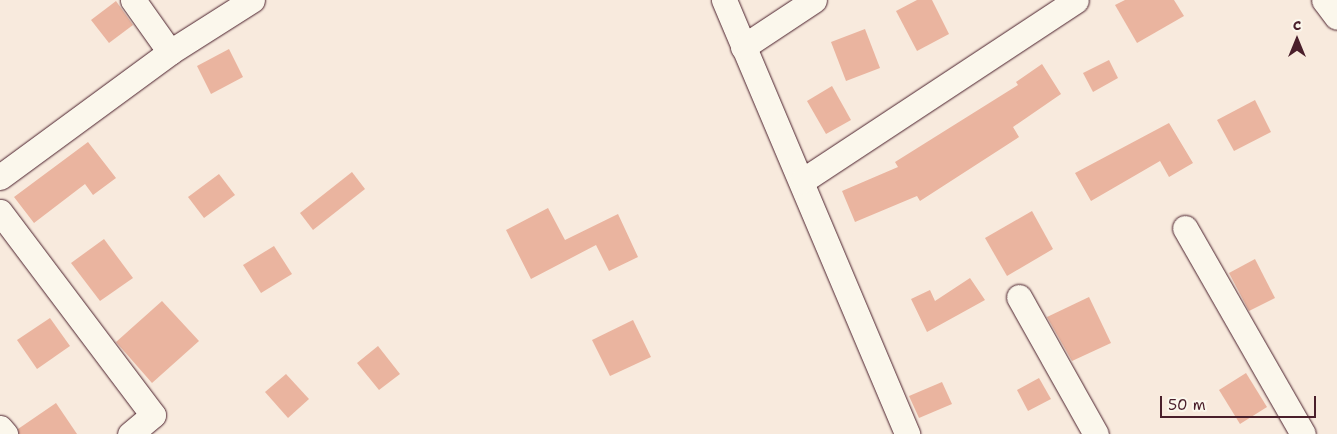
<!DOCTYPE html>
<html>
<head>
<meta charset="utf-8">
<style>
  body { margin:0 }
  #map { position:relative; width:1337px; height:434px; overflow:hidden; background:#f8eadd; font-family:"Shantell Sans",sans-serif }
  div>[style] { position:absolute }
  .building>* { inset:0; background:#eab49f }
  .roads { filter:drop-shadow(0 0 1px #4a1f2b) drop-shadow(0 0 1px #4a1f2b) }
  .street>* { height:25px; margin:-12.5px; padding:0 12.5px; transform-origin:12.5px; border-radius:12.5px; background:#fbf7ec }
  span { translate:-50% -50%; white-space:nowrap; text-align:center; line-height:1.15; -webkit-text-stroke:4.5px #fbf7ec; paint-order:stroke }
  .north { position:absolute; left:1272px; top:15px; width:50px; height:50px; -webkit-text-stroke:4px #fbf7ec; paint-order:stroke; rotate:0deg; font-size:14px; font-weight:700; line-height:20px; text-align:center; color:#4a1f2b }
  .north::after { content:''; display:block; margin:auto; width:18px; height:22px; background:#4a1f2b; clip-path:polygon(50% 0,100% 100%,50% 72%,0 100%) }
  .scale { position:absolute; left:1160px; top:396px; width:156px; height:22px; box-sizing:border-box; border:2px solid #4a1f2b; border-top:0; padding-left:6px; font-size:15px; line-height:18px; white-space:nowrap; color:#4a1f2b; -webkit-text-stroke:4px #fbf7ec; paint-order:stroke }
</style>
</head>
<body>
<div id="map">
  <div class="building">
    <i style="clip-path:polygon(917px 0,932px 0,949px 34px,917px 51px,896px 11px)"></i>
    <i style="clip-path:polygon(1125px 0,1174px 0,1184px 16px,1137px 43px,1115px 5px)"></i>
    <i style="clip-path:polygon(116px 1px,133px 25px,109px 43px,91px 20px)"></i>
    <i style="clip-path:polygon(865px 29px,880px 68px,846px 81px,831px 42px)"></i>
    <i style="clip-path:polygon(229px 49px,243px 77px,211px 94px,197px 66px)"></i>
    <i style="clip-path:polygon(1109px 60px,1118px 78px,1093px 92px,1083px 73px)"></i>
    <i style="clip-path:polygon(1042px 64px,1061px 94px,1013px 127px,1019px 137px,920px 201px,917px 196px,855px 222px,842px 191px,898px 167px,895px 162px,1018px 85px,1016px 82px)"></i>
    <i style="clip-path:polygon(832px 86px,851px 120px,826px 134px,807px 101px)"></i>
    <i style="clip-path:polygon(1255px 100px,1271px 132px,1234px 151px,1217px 120px)"></i>
    <i style="clip-path:polygon(1169px 123px,1193px 163px,1169px 177px,1160px 161px,1091px 201px,1075px 173px)"></i>
    <i style="clip-path:polygon(88px 142px,116px 178px,93px 195px,85px 184px,34px 223px,14px 197px)"></i>
    <i style="clip-path:polygon(352px 172px,365px 189px,313px 230px,300px 213px)"></i>
    <i style="clip-path:polygon(219px 174px,235px 195px,204px 218px,188px 197px)"></i>
    <i style="clip-path:polygon(548px 208px,565px 240px,618px 214px,638px 257px,609px 271px,596px 245px,531px 279px,506px 230px)"></i>
    <i style="clip-path:polygon(1032px 211px,1053px 249px,1007px 276px,985px 238px)"></i>
    <i style="clip-path:polygon(104px 239px,133px 278px,100px 301px,71px 263px)"></i>
    <i style="clip-path:polygon(274px 246px,292px 274px,261px 293px,243px 265px)"></i>
    <i style="clip-path:polygon(1255px 259px,1275px 298px,1249px 311px,1229px 273px)"></i>
    <i style="clip-path:polygon(970px 278px,985px 300px,927px 332px,911px 299px,930px 290px,935px 301px)"></i>
    <i style="clip-path:polygon(1089px 297px,1111px 343px,1072px 361px,1047px 317px)"></i>
    <i style="clip-path:polygon(162px 301px,199px 341px,152px 383px,116px 342px)"></i>
    <i style="clip-path:polygon(50px 318px,70px 346px,37px 369px,17px 340px)"></i>
    <i style="clip-path:polygon(633px 320px,651px 357px,610px 376px,592px 340px)"></i>
    <i style="clip-path:polygon(378px 346px,400px 374px,379px 390px,357px 363px)"></i>
    <i style="clip-path:polygon(1246px 373px,1267px 407px,1240px 424px,1219px 390px)"></i>
    <i style="clip-path:polygon(286px 374px,309px 399px,288px 418px,265px 392px)"></i>
    <i style="clip-path:polygon(1039px 378px,1051px 399px,1028px 411px,1017px 390px)"></i>
    <i style="clip-path:polygon(942px 382px,952px 404px,919px 418px,909px 396px)"></i>
    <i style="clip-path:polygon(56px 403px,77px 434px,19px 434px,18px 429px)"></i>
  </div>
  <div class="roads">
    <div class="street">
      <i style="left:133px;top:0;width:64px;rotate:54.6deg"></i>
      <i style="left:724px;top:0;width:471px;rotate:67.1deg"></i>
      <i style="left:1324px;top:0;width:21px;rotate:53deg"></i>
      <i style="left:743px;top:47px;width:85px;rotate:-33.5deg"></i>
      <i style="left:0;top:177px;width:211px;rotate:-36.3deg"></i>
      <i style="left:170px;top:52px;width:97px;rotate:-32.4deg"></i>
      <i style="left:802px;top:181px;width:328px;rotate:-33.4deg"></i>
      <i style="left:0;top:212px;width:254px;rotate:53deg"></i>
      <i style="left:153px;top:415px;width:30px;rotate:140deg"></i>
      <i style="left:1185px;top:228px;width:237px;rotate:60.2deg"></i>
      <i style="left:1019px;top:297px;width:157px;rotate:60.7deg"></i>
      <i style="left:0;top:428px;width:8px;rotate:50deg"></i>
    </div>
  </div>
  <div class="north">С</div>
  <div class="scale">50 m</div>
</div>
</body>
</html>
